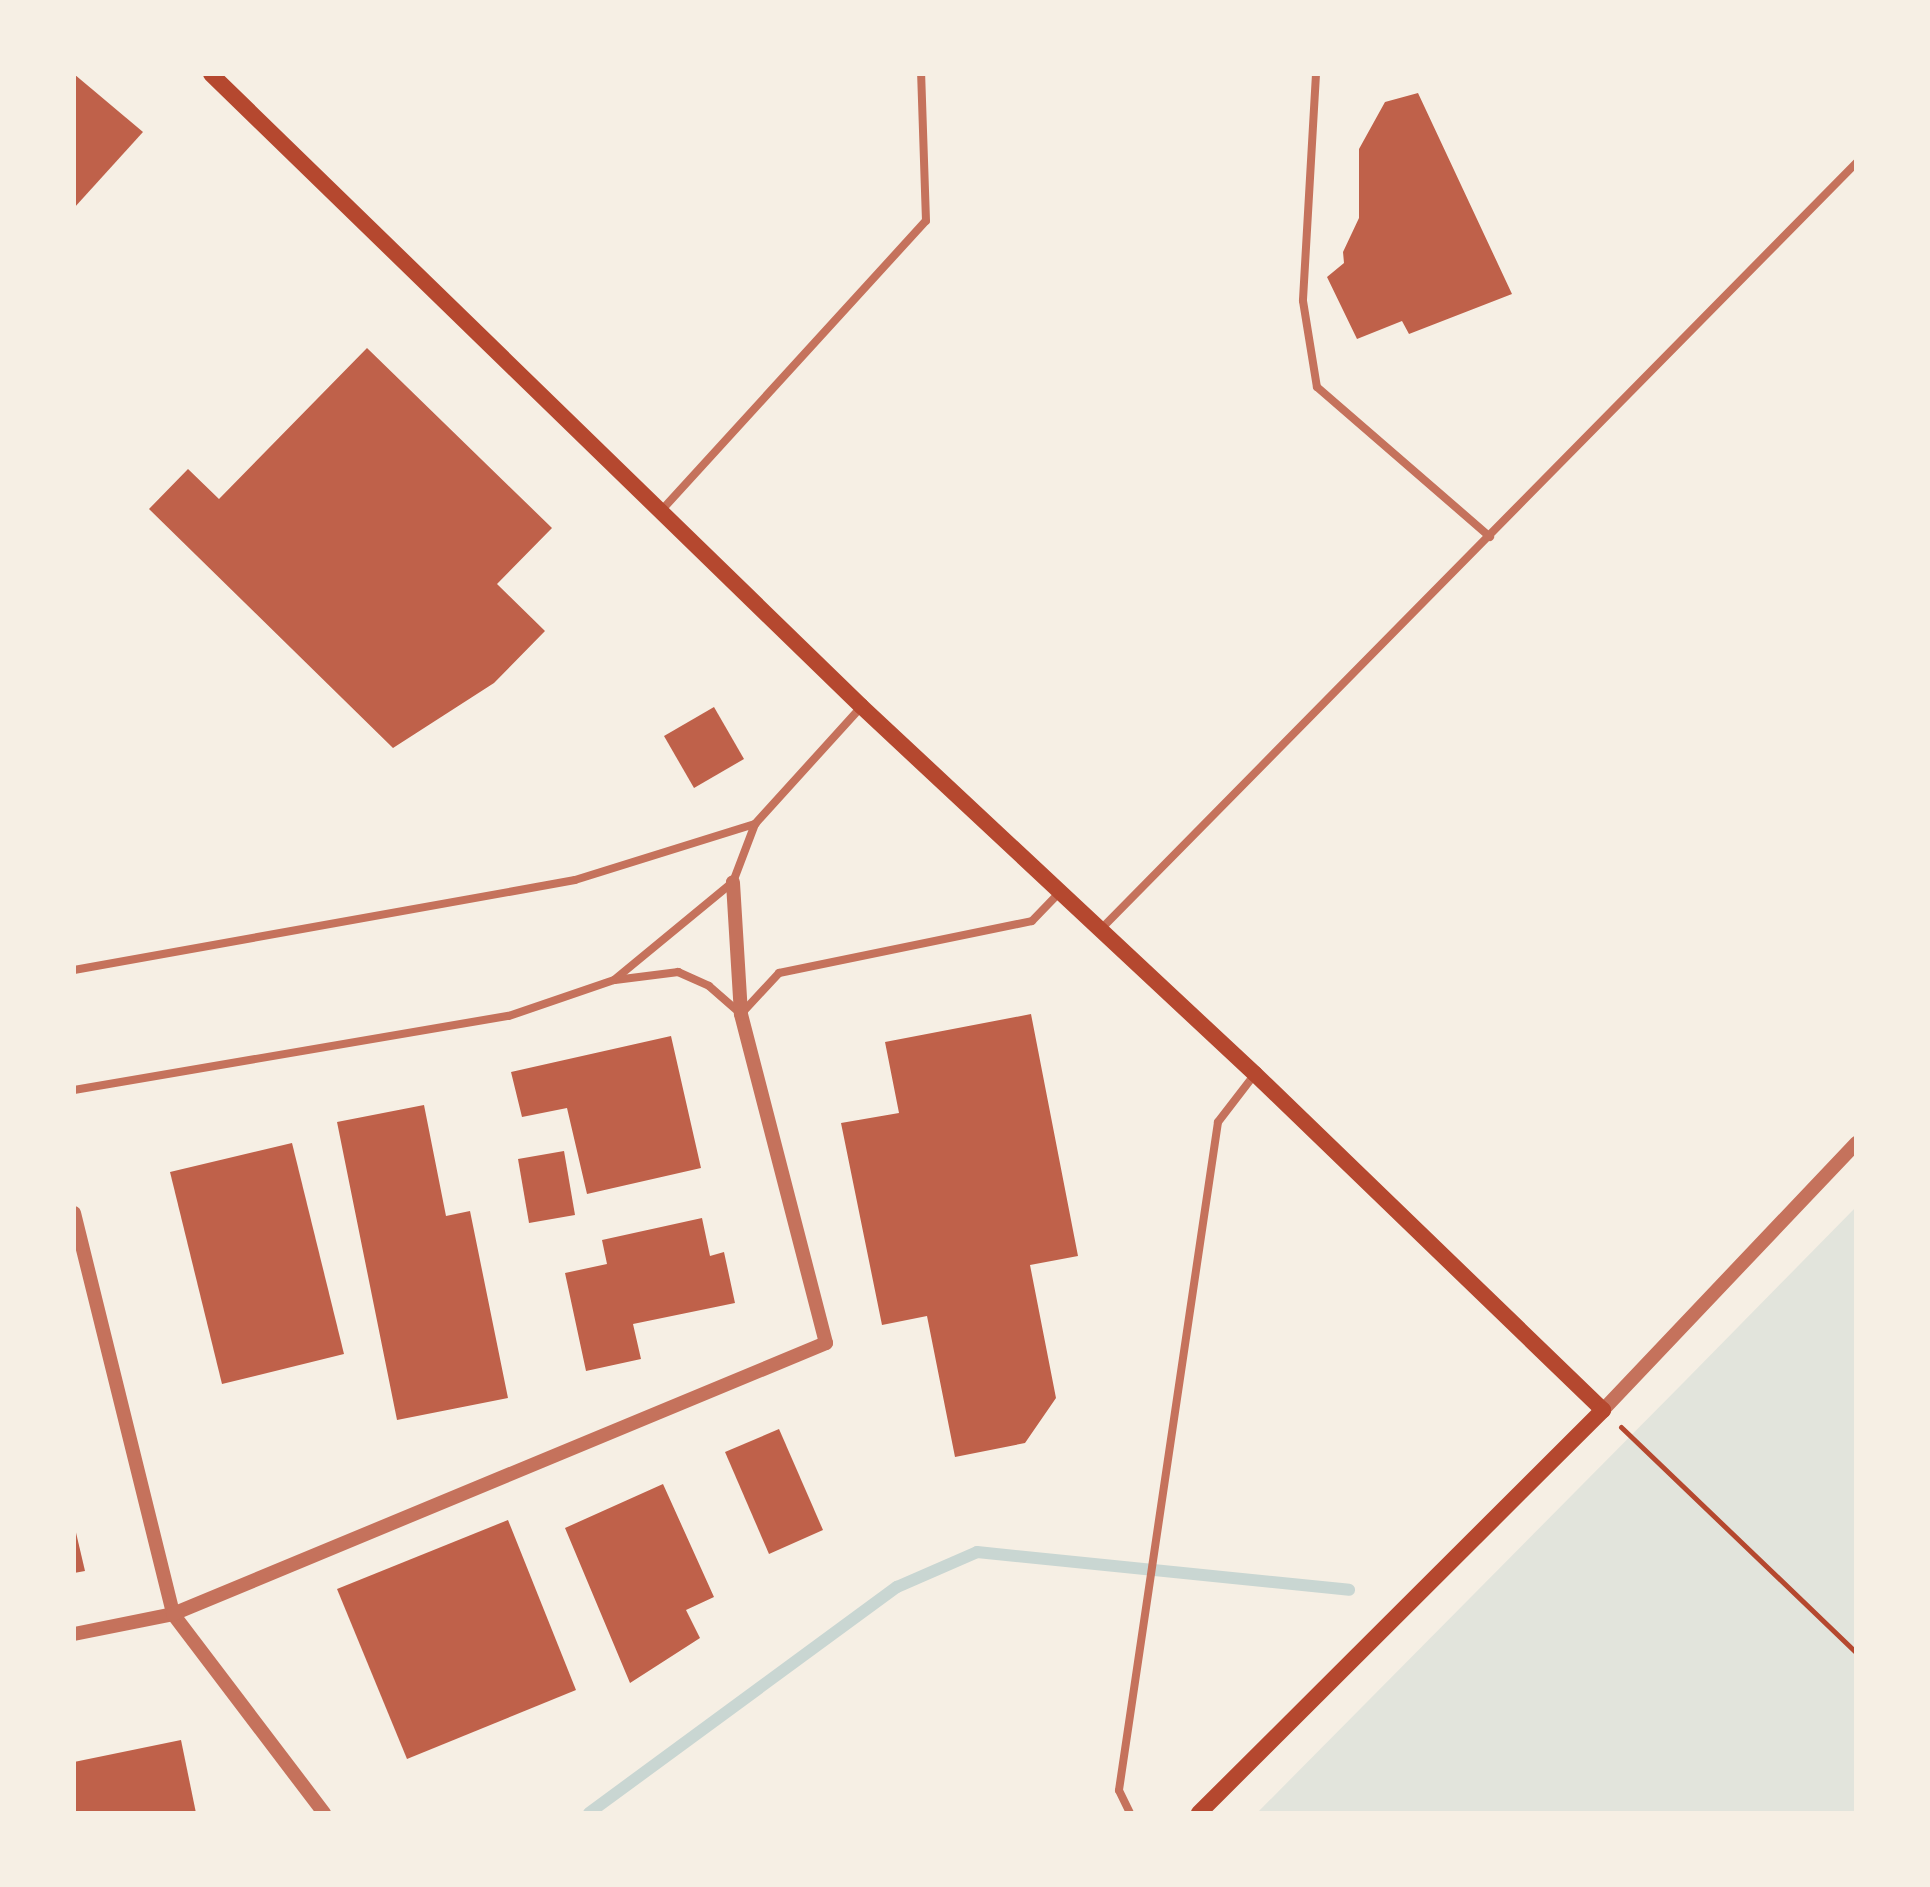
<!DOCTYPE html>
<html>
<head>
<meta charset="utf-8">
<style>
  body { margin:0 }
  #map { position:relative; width:1930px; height:1887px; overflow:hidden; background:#f6efe4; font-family:"Nunito Sans",sans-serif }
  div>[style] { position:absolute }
  .green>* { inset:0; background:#e2e4dc }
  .stream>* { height:12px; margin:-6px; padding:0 6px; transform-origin:6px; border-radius:6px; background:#c9d6d2 }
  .building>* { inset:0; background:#bf614a }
  .path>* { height:5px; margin:-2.5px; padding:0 2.5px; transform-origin:2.5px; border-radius:2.5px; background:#b5482f }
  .minor>* { height:8px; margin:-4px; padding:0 4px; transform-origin:4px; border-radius:4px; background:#c5725c }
  .tertiary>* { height:14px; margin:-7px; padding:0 7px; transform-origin:7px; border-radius:7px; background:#c5725c }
  .secondary>* { height:16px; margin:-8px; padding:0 8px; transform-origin:8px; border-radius:8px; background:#b5482f }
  span { translate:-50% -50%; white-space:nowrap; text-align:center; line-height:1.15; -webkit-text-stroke:8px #f6efe4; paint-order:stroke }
  .frame { position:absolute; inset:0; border:76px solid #f6efe4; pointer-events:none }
</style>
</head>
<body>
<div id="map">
  <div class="green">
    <i style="clip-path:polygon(1856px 1207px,1856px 1813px,1257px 1813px,1684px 1382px)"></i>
  </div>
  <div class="stream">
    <i style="left:589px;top:1813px;width:382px;rotate:-36.3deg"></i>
    <i style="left:897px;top:1587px;width:87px;rotate:-23.6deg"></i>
    <i style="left:977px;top:1552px;width:374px;rotate:5.8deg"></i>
  </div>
  <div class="building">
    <i style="clip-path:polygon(74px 74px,143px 132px,74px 208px)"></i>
    <i style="clip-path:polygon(1418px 93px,1512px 294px,1409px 334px,1402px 321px,1357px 339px,1327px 277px,1344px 263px,1343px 252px,1359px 218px,1359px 149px,1385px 102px)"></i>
    <i style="clip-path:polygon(367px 348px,552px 528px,497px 584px,545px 631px,494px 683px,393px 748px,149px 509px,188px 469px,219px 499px)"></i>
    <i style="clip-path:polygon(714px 707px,744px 759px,694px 788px,664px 736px)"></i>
    <i style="clip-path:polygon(1031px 1014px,1078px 1256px,1030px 1265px,1056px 1398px,1025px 1443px,955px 1457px,927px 1316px,882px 1325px,841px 1123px,899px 1113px,885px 1042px)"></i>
    <i style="clip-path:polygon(671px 1036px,701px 1168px,587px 1194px,567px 1108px,522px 1117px,511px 1072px)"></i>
    <i style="clip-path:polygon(424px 1105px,446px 1216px,470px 1211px,508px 1398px,397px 1420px,337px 1122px)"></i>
    <i style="clip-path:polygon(292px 1143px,344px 1354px,222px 1384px,170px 1172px)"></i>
    <i style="clip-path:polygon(564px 1151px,575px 1215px,529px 1223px,518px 1159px)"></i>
    <i style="clip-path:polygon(702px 1218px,710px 1256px,724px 1252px,735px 1303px,633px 1324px,641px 1359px,586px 1371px,565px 1273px,607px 1264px,602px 1240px)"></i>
    <i style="clip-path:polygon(779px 1429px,823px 1530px,769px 1554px,725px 1452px)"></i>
    <i style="clip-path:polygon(663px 1484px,714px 1597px,686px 1610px,700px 1638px,630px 1683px,565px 1528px)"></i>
    <i style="clip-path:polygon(508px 1520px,576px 1690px,407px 1759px,337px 1589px)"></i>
    <i style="clip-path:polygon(74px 1524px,85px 1571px,74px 1573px)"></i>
    <i style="clip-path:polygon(181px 1740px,196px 1813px,74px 1813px,74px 1762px)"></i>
  </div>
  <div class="path">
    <i style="left:1621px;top:1427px;width:325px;rotate:43.8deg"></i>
  </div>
  <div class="minor">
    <i style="left:1316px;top:74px;width:227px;rotate:93.3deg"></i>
    <i style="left:1303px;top:301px;width:87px;rotate:80.8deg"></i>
    <i style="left:1317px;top:387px;width:229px;rotate:40.9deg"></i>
    <i style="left:660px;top:512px;width:394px;rotate:-47.6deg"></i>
    <i style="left:926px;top:221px;width:147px;rotate:-91.9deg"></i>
    <i style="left:1101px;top:929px;width:1076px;rotate:-45.41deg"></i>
    <i style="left:74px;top:970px;width:509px;rotate:-10.18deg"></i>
    <i style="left:575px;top:880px;width:189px;rotate:-17.3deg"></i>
    <i style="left:615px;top:980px;width:64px;rotate:-7.2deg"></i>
    <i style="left:678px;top:972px;width:34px;rotate:24deg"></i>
    <i style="left:709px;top:986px;width:43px;rotate:41.2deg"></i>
    <i style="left:741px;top:1014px;width:56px;rotate:-47.2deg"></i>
    <i style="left:779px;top:973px;width:258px;rotate:-11.6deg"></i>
    <i style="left:1032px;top:921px;width:42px;rotate:-46deg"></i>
    <i style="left:74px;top:1090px;width:441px;rotate:-9.7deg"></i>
    <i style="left:509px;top:1016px;width:111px;rotate:-18.9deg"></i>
    <i style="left:614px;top:980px;width:154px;rotate:-39.5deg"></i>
    <i style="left:733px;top:882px;width:62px;rotate:-69.2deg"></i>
    <i style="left:755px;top:824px;width:158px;rotate:-47.8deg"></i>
    <i style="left:1130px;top:1813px;width:25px;rotate:-116deg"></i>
    <i style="left:1119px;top:1790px;width:675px;rotate:-81.57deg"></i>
    <i style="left:1218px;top:1122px;width:61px;rotate:-52.4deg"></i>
  </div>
  <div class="tertiary">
    <i style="left:74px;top:1213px;width:413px;rotate:76.1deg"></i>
    <i style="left:173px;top:1614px;width:250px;rotate:52.8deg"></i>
    <i style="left:1603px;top:1410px;width:368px;rotate:-46.5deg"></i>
    <i style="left:74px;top:1634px;width:101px;rotate:-11.4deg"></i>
    <i style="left:173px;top:1614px;width:707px;rotate:-22.54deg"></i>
    <i style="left:826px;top:1343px;width:340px;rotate:-104.5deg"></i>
    <i style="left:741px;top:1014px;width:132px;rotate:-93.5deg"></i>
  </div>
  <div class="secondary">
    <i style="left:211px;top:74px;width:907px;rotate:44.2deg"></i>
    <i style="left:861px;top:706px;width:539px;rotate:43.05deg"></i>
    <i style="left:1255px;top:1074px;width:484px;rotate:44deg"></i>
    <i style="left:1603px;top:1410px;width:571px;rotate:135.07deg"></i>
  </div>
  <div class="frame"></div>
</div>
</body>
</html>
